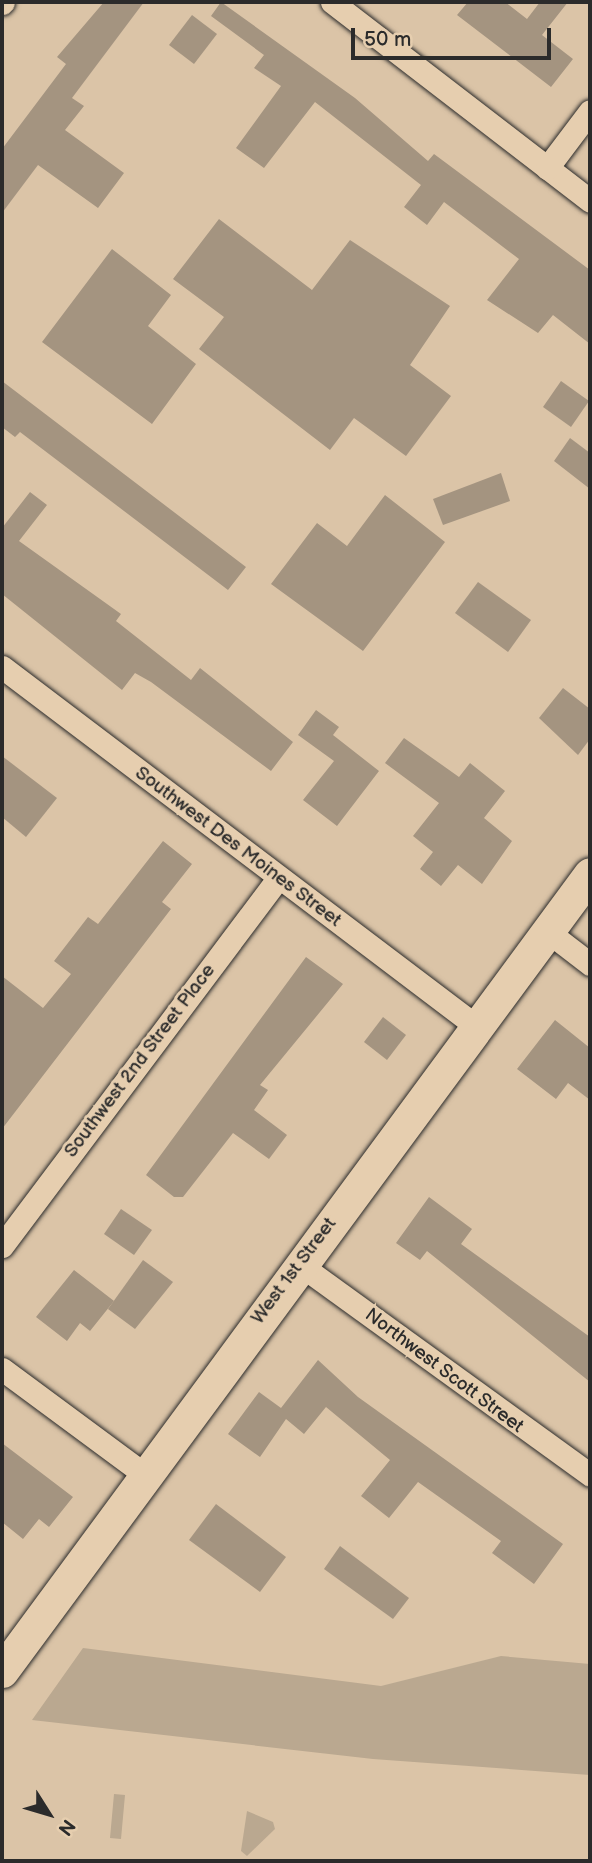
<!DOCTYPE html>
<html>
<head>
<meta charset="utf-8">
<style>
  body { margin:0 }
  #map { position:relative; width:592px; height:1863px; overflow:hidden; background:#dbc4a7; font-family:"Balsamiq Sans",sans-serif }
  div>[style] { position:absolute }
  .green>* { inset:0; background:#baa890 }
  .building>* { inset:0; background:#a49480 }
  .roads { filter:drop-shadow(0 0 2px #2b2b2b) drop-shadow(0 0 2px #2b2b2b) }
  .minor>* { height:23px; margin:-11.5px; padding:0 11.5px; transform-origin:11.5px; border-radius:11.5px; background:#e6ceaf }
  .secondary>* { height:33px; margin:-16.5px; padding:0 16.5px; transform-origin:16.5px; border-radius:16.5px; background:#e6ceaf }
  span { translate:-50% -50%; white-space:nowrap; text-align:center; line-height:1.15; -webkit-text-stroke:6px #e6ceaf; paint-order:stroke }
  .street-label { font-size:19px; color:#2b2b2b }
  .frame { position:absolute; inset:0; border:4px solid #2b2b2b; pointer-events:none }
  .north { position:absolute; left:14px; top:1779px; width:70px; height:70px; -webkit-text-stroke:5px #e6ceaf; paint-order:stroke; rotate:127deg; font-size:19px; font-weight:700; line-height:28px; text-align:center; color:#2b2b2b }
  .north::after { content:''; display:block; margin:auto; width:24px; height:32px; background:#2b2b2b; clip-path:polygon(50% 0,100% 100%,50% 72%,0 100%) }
  .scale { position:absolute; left:351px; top:28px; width:200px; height:32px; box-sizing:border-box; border:4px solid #2b2b2b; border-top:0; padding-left:9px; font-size:21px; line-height:24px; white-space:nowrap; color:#2b2b2b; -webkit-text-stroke:5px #e6ceaf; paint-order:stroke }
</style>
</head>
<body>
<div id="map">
  <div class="green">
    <i style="clip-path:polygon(83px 1648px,381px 1686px,501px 1656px,590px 1664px,590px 1775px,373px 1759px,32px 1720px)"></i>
    <i style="clip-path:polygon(114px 1794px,125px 1795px,121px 1839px,110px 1838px)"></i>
    <i style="clip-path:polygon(247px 1811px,273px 1822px,275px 1829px,247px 1856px,241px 1851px)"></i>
  </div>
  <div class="building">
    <i style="clip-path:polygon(104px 2px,144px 2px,72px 98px,84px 106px,65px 130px,124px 173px,98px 208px,38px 165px,2px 213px,2px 149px,66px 64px,57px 57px)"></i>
    <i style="clip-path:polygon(221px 2px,355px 98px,428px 161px,434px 154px,590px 270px,590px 344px,553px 315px,538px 333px,487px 300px,519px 259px,444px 202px,427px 225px,404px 207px,421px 185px,315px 102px,264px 168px,236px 148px,281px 86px,254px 68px,264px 55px,211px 16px)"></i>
    <i style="clip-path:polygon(468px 2px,505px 2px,527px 19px,540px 2px,568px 2px,542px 35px,573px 59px,551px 87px,457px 15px)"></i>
    <i style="clip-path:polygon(192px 15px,217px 34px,194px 64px,169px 45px)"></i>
    <i style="clip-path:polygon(219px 219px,312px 290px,350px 240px,450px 306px,410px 365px,451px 396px,406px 456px,354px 418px,330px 450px,199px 349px,224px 317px,173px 279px)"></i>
    <i style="clip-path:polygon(112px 249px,171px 295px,148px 326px,196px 364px,152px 424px,42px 342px)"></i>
    <i style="clip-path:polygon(2px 381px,246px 567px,228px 590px,20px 432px,15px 437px,2px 427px)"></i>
    <i style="clip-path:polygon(561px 381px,589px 401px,571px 427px,543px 407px)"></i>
    <i style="clip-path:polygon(570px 438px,590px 453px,590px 489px,554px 461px)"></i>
    <i style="clip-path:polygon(501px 473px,510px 501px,443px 525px,433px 499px)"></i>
    <i style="clip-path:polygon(30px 492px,47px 505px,19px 541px,121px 614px,116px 621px,191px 680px,200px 668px,293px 742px,271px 771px,151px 682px,135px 673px,122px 690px,2px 594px,2px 528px)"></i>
    <i style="clip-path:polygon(385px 495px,445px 542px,363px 651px,271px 584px,317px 523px,347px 546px)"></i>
    <i style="clip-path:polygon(478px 582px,531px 620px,508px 652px,455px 613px)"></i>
    <i style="clip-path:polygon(563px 688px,590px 709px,590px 739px,578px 755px,539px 718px)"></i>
    <i style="clip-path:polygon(316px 710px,339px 727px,333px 735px,379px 771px,337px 826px,303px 800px,334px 761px,298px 735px)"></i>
    <i style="clip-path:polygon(404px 738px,459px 777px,470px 763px,505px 791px,484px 818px,512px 841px,482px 884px,458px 865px,441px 886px,420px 869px,433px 852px,413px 836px,439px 803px,385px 763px)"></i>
    <i style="clip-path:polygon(2px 756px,57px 798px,26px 837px,2px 817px)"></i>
    <i style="clip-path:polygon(163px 841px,192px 864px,162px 902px,171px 909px,2px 1129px,2px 976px,43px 1008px,71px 974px,54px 961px,88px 917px,98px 924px)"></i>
    <i style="clip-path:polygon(306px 957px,343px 984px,260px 1085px,268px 1090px,254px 1110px,287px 1135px,269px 1159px,233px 1133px,183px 1197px,174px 1197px,146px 1175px)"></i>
    <i style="clip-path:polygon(383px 1017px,406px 1035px,387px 1060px,364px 1042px)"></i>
    <i style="clip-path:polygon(555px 1020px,590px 1048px,590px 1100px,568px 1083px,556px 1099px,517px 1069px)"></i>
    <i style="clip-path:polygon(429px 1197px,472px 1229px,461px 1244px,590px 1337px,590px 1382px,427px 1251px,420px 1260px,396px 1243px)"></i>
    <i style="clip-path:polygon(121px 1209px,152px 1230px,134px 1255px,104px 1234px)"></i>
    <i style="clip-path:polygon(143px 1260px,173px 1282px,135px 1329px,108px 1309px)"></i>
    <i style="clip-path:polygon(74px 1270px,114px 1301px,90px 1331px,80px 1323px,67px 1341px,36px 1317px)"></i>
    <i style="clip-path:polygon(318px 1360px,358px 1397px,563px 1544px,534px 1584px,492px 1553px,501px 1541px,418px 1482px,389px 1518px,361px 1496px,390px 1460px,326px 1407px,304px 1434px,286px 1419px,260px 1457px,228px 1434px,259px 1392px,281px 1408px)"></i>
    <i style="clip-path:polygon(2px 1443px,73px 1497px,49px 1527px,39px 1519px,23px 1539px,2px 1522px)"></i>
    <i style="clip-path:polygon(216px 1504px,286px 1557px,260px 1592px,189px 1540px)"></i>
    <i style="clip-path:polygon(340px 1546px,409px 1598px,393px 1619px,324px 1569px)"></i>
  </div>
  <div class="roads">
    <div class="minor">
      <i style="left:332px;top:2px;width:326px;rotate:37.6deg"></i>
      <i style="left:2px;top:3px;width:1px;rotate:-45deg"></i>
      <i style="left:547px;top:168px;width:71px;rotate:-53deg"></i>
      <i style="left:2px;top:667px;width:595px;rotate:37.14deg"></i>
      <i style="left:547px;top:931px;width:54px;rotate:37.5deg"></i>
      <i style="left:2px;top:1246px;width:460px;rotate:-53.1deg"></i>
      <i style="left:299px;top:1264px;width:359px;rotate:35.9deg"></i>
      <i style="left:2px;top:1369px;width:177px;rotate:36.5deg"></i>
    </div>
    <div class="secondary">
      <i style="left:2px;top:1671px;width:990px;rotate:-53.58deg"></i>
    </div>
  </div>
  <div class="street-label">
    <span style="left:238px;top:847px;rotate:37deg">Southwest Des Moines Street</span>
    <span style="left:140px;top:1061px;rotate:-53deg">Southwest 2nd Street Place</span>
    <span style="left:294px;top:1271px;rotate:-53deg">West 1st Street</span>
    <span style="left:444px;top:1371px;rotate:37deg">Northwest Scott Street</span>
  </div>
  <div class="frame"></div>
  <div class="north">N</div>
  <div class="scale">50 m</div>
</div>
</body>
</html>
